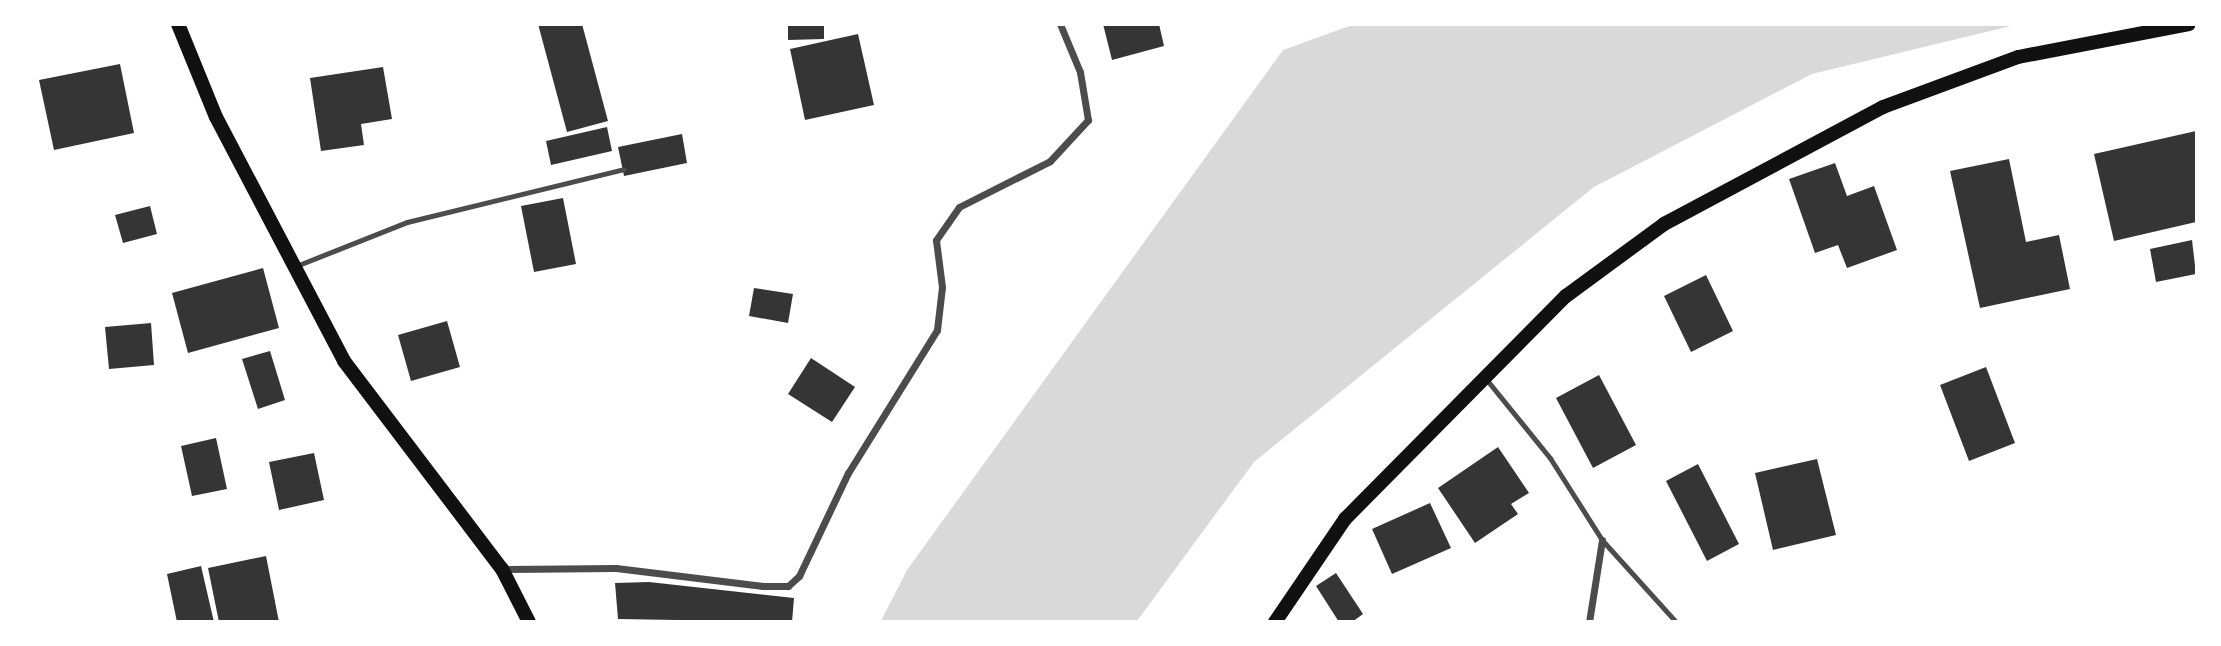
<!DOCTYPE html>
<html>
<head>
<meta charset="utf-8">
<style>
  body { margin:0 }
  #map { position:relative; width:2221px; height:646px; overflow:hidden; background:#fff; font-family:Overpass,sans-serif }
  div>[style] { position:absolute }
  .water>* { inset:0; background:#d9d9d9 }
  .building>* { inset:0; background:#353535 }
  .service>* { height:5px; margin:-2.5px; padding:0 2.5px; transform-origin:2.5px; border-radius:2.5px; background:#4c4c4c }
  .minor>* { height:7px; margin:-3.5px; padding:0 3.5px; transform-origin:3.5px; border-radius:3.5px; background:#4c4c4c }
  .secondary>* { height:14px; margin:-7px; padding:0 7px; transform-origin:7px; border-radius:7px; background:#111 }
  span { translate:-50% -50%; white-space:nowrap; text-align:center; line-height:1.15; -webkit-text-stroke:5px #fff; paint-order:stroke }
  .frame { position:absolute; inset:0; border:26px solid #fff; pointer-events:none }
</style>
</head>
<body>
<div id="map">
  <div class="water">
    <i style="clip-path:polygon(1352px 25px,2015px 25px,1812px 74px,1594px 187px,1254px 462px,1137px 621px,881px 621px,907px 570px,1283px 50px)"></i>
  </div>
  <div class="building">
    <i style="clip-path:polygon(538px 24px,582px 24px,608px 121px,567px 132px)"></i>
    <i style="clip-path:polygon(788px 24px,824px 24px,824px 39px,788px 40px)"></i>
    <i style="clip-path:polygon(1103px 24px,1159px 24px,1164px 46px,1112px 60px)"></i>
    <i style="clip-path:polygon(858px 34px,874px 105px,805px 120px,790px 49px)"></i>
    <i style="clip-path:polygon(120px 64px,134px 133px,54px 150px,39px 80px)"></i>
    <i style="clip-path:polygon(383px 67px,392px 119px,361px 124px,364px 145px,321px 151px,310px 78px)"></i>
    <i style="clip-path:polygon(607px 127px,612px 151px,551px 165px,546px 141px)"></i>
    <i style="clip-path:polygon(2196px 131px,2196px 222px,2114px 241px,2094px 154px)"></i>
    <i style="clip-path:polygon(682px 134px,687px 163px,624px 176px,618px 147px)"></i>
    <i style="clip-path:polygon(2009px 159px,2026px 242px,2059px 235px,2070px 289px,1980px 308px,1950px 171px)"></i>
    <i style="clip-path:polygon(1835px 163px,1847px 196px,1874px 186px,1897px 250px,1847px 268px,1838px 245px,1815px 253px,1789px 179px)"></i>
    <i style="clip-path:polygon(563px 198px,576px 264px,534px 272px,521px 206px)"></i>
    <i style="clip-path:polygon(150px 206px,157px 234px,123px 243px,115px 215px)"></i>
    <i style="clip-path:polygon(2192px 240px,2196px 274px,2156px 282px,2150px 249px)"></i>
    <i style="clip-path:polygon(263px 268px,279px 328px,188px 353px,172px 293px)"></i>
    <i style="clip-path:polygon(1706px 275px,1733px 331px,1691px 352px,1664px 296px)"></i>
    <i style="clip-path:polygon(754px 288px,793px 294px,788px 323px,749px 316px)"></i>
    <i style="clip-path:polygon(447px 321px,460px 367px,411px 381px,398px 335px)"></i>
    <i style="clip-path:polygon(151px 323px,154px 365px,109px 369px,105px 327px)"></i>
    <i style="clip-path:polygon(270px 351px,285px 400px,258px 409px,242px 359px)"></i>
    <i style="clip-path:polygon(811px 358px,855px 387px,832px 422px,788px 394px)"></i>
    <i style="clip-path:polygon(1986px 367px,2015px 443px,1969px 461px,1940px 385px)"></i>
    <i style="clip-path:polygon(1599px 375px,1636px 445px,1593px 468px,1556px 398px)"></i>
    <i style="clip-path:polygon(216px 438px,227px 489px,192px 496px,181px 446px)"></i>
    <i style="clip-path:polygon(1498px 447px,1529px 493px,1511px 504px,1518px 514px,1475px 543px,1438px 488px)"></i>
    <i style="clip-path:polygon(314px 453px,324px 500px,279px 510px,269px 462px)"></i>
    <i style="clip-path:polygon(1817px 459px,1836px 535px,1773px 550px,1755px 473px)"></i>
    <i style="clip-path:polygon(1698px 464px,1739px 544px,1707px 561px,1666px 481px)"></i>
    <i style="clip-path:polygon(1430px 503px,1451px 548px,1392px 574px,1372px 529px)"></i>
    <i style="clip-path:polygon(266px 556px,279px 622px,219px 622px,208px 568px)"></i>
    <i style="clip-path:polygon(201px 566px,214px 622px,177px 622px,167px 574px)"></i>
    <i style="clip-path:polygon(1336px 573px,1363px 614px,1352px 622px,1339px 622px,1316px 586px)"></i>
    <i style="clip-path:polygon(649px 582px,794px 598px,792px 622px,618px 619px,615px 583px)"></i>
  </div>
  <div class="service">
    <i style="left:296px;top:266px;width:119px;rotate:-21.6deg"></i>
    <i style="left:407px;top:222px;width:223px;rotate:-13.7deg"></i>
    <i style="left:1486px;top:379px;width:102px;rotate:51deg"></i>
    <i style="left:1550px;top:458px;width:97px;rotate:57.6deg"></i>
    <i style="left:1602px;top:540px;width:110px;rotate:47.9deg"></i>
  </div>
  <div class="minor">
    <i style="left:502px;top:569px;width:114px;rotate:-0.5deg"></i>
    <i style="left:616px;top:568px;width:148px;rotate:7deg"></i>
    <i style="left:763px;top:586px;width:25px"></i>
    <i style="left:788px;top:586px;width:15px;rotate:-42deg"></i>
    <i style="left:799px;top:576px;width:114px;rotate:-64.6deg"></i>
    <i style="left:848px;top:473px;width:168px;rotate:-58.1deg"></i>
    <i style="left:937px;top:330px;width:43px;rotate:-83.4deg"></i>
    <i style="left:942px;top:287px;width:47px;rotate:-97.3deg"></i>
    <i style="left:936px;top:240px;width:40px;rotate:-55.1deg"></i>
    <i style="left:959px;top:207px;width:102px;rotate:-26.8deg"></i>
    <i style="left:1050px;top:161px;width:56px;rotate:-47.2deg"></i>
    <i style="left:1088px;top:120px;width:49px;rotate:-99.5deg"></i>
    <i style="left:1080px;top:72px;width:52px;rotate:-112.6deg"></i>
    <i style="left:1589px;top:622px;width:83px;rotate:-81deg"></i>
  </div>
  <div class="secondary">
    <i style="left:178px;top:24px;width:100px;rotate:67.8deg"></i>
    <i style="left:216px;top:117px;width:276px;rotate:62.3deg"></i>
    <i style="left:344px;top:361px;width:261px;rotate:52.8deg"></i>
    <i style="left:502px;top:569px;width:59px;rotate:63deg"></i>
    <i style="left:1275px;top:622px;width:125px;rotate:-55.8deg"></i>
    <i style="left:1345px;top:519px;width:314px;rotate:-45.3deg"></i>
    <i style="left:1566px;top:296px;width:122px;rotate:-36.3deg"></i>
    <i style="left:1664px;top:224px;width:248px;rotate:-28.1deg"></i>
    <i style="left:1883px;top:107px;width:144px;rotate:-20.3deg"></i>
    <i style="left:2018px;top:57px;width:174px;rotate:-10.9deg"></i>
  </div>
  <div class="frame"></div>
</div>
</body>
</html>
